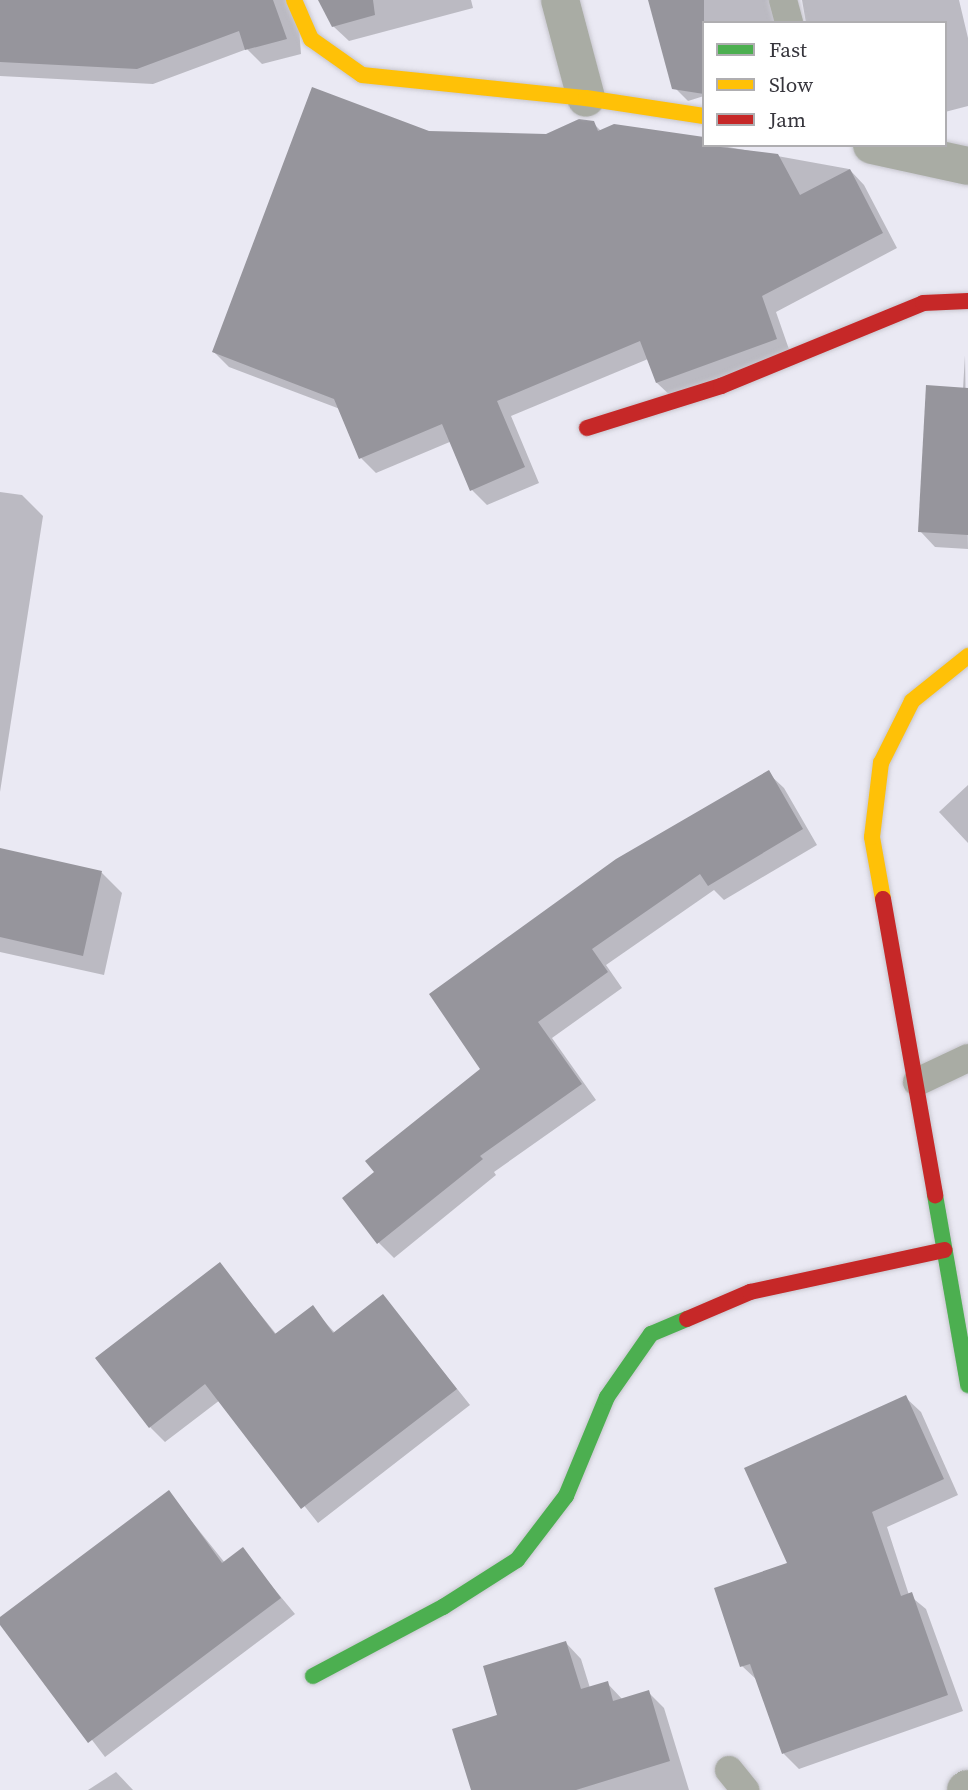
<!DOCTYPE html>
<html>
<head>
<meta charset="utf-8">
<style>
  body { margin:0 }
  #map { position:relative; width:968px; height:1790px; overflow:hidden; background:#eae9f3; font-family:"Source Serif 4",serif }
  div>[style] { position:absolute }
  .shadow>* { inset:0; background:#0003 }
  .building>* { inset:0; background:#96959c }
  .roads { filter:drop-shadow(0 0 2px #c7c6ce) drop-shadow(0 0 2px #c7c6ce) }
  .lane>* { height:28px; margin:-14px; padding:0 14px; transform-origin:14px; border-radius:14px; background:#a9aca4 }
  .street>* { height:38px; margin:-19px; padding:0 19px; transform-origin:19px; border-radius:19px; background:#a9aca4 }
  .fast>* { height:16px; margin:-8px; padding:0 8px; transform-origin:8px; border-radius:8px; background:#4caf50 }
  .slow>* { height:16px; margin:-8px; padding:0 8px; transform-origin:8px; border-radius:8px; background:#ffc107 }
  .jam>* { height:16px; margin:-8px; padding:0 8px; transform-origin:8px; border-radius:8px; background:#c62828 }
  span { translate:-50% -50%; white-space:nowrap; text-align:center; line-height:1.15; -webkit-text-stroke:7px #fff; paint-order:stroke }
  .legend { position:absolute; left:702px; top:21px; width:245px; height:126px; box-sizing:border-box; background:#fff; border:2px solid #afaeb1; margin:0; padding:9px 12px; list-style:none; font-size:21px; color:#36353c }
  .legend li { display:flex; align-items:center; gap:14px; height:35px }
  .legend b { width:35px; border:2px solid #afaeb1 }
</style>
</head>
<body>
<div id="map">
  <div class="shadow">
    <i style="clip-path:polygon(0 0,297px 0,301px 54px,262px 64px,247px 49px,153px 84px,0 76px)"></i>
    <i style="clip-path:polygon(319px 0,471px 0,473px 8px,349px 41px,333px 26px)"></i>
    <i style="clip-path:polygon(650px 0,793px 0,783px 23px,704px 23px,704px 96px,688px 101px,672px 85px)"></i>
    <i style="clip-path:polygon(802px 0,959px 0,968px 38px,968px 106px,945px 112px,945px 23px,806px 23px)"></i>
    <i style="clip-path:polygon(593px 123px,601px 131px,717px 145px,849px 169px,864px 185px,897px 248px,776px 312px,791px 355px,673px 398px,657px 383px,648px 359px,511px 416px,539px 483px,487px 505px,472px 490px,452px 441px,376px 473px,361px 458px,340px 409px,229px 367px,214px 352px,428px 133px,546px 135px)"></i>
    <i style="clip-path:polygon(965px 355px,968px 549px,935px 547px,920px 531px,963px 389px)"></i>
    <i style="clip-path:polygon(0 492px,22px 495px,43px 516px,0 792px)"></i>
    <i style="clip-path:polygon(768px 773px,784px 788px,817px 845px,724px 900px,714px 890px,606px 965px,622px 988px,552px 1038px,596px 1100px,494px 1172px,496px 1175px,394px 1258px,378px 1242px,377px 1172px,482px 1069px,431px 995px)"></i>
    <i style="clip-path:polygon(968px 785px,968px 843px,939px 812px)"></i>
    <i style="clip-path:polygon(0 850px,102px 873px,122px 893px,104px 975px,0 952px)"></i>
    <i style="clip-path:polygon(220px 1265px,277px 1335px,312px 1308px,335px 1333px,383px 1296px,470px 1405px,318px 1523px,220px 1400px,165px 1442px,150px 1427px)"></i>
    <i style="clip-path:polygon(905px 1397px,921px 1412px,958px 1495px,887px 1527px,909px 1595px,926px 1609px,963px 1711px,799px 1769px,784px 1754px,758px 1681px,742px 1666px,789px 1564px)"></i>
    <i style="clip-path:polygon(169px 1493px,225px 1563px,242px 1550px,295px 1614px,105px 1757px,0 1619px)"></i>
    <i style="clip-path:polygon(566px 1643px,581px 1659px,590px 1688px,607px 1683px,623px 1700px,648px 1692px,664px 1708px,689px 1790px,473px 1790px,499px 1716px)"></i>
    <i style="clip-path:polygon(116px 1772px,133px 1790px,88px 1790px)"></i>
  </div>
  <div class="building">
    <i style="clip-path:polygon(0 0,273px 0,287px 39px,245px 50px,239px 31px,137px 69px,0 62px)"></i>
    <i style="clip-path:polygon(318px 0,373px 0,375px 15px,332px 27px)"></i>
    <i style="clip-path:polygon(648px 0,704px 0,704px 94px,672px 89px)"></i>
    <i style="clip-path:polygon(312px 87px,429px 131px,546px 134px,579px 119px,594px 121px,598px 131px,614px 124px,704px 137px,704px 145px,778px 154px,800px 195px,850px 169px,883px 233px,762px 296px,777px 339px,656px 383px,640px 341px,497px 401px,525px 467px,470px 491px,442px 424px,359px 459px,334px 399px,212px 352px)"></i>
    <i style="clip-path:polygon(926px 385px,968px 388px,968px 535px,918px 532px)"></i>
    <i style="clip-path:polygon(769px 770px,803px 829px,708px 886px,700px 874px,592px 949px,608px 972px,538px 1022px,582px 1084px,480px 1156px,483px 1159px,377px 1244px,342px 1198px,374px 1172px,365px 1161px,480px 1069px,429px 994px,616px 859px)"></i>
    <i style="clip-path:polygon(0 848px,102px 871px,83px 956px,0 937px)"></i>
    <i style="clip-path:polygon(220px 1262px,275px 1334px,313px 1305px,333px 1333px,383px 1294px,457px 1389px,301px 1509px,205px 1384px,149px 1428px,95px 1358px)"></i>
    <i style="clip-path:polygon(906px 1395px,944px 1479px,872px 1512px,901px 1596px,912px 1592px,948px 1695px,782px 1754px,750px 1664px,740px 1667px,714px 1588px,787px 1563px,744px 1468px)"></i>
    <i style="clip-path:polygon(169px 1490px,222px 1563px,243px 1547px,281px 1598px,88px 1743px,0 1625px,0 1617px)"></i>
    <i style="clip-path:polygon(566px 1641px,581px 1689px,608px 1681px,613px 1701px,649px 1690px,670px 1761px,576px 1790px,471px 1790px,452px 1729px,497px 1715px,483px 1666px)"></i>
  </div>
  <div class="roads">
    <div class="lane">
      <i style="left:783px;top:0;width:24px;rotate:75deg"></i>
      <i style="left:917px;top:1082px;width:56px;rotate:-25.2deg"></i>
      <i style="left:729px;top:1770px;width:26px;rotate:51deg"></i>
    </div>
    <div class="street">
      <i style="left:560px;top:0;width:101px;rotate:75.1deg"></i>
      <i style="left:872px;top:145px;width:98px;rotate:12.3deg"></i>
      <i style="left:966px;top:1790px;width:2px;rotate:-27deg"></i>
    </div>
    <div class="fast">
      <i style="left:935px;top:1195px;width:193px;rotate:80.1deg"></i>
      <i style="left:313px;top:1676px;width:147px;rotate:-28deg"></i>
      <i style="left:443px;top:1607px;width:88px;rotate:-32.4deg"></i>
      <i style="left:517px;top:1560px;width:81px;rotate:-52.6deg"></i>
      <i style="left:566px;top:1496px;width:107px;rotate:-67.5deg"></i>
      <i style="left:607px;top:1397px;width:77px;rotate:-55.1deg"></i>
      <i style="left:651px;top:1334px;width:39px;rotate:-23deg"></i>
    </div>
    <div class="slow">
      <i style="left:294px;top:0;width:43px;rotate:66.4deg"></i>
      <i style="left:311px;top:39px;width:62px;rotate:35.2deg"></i>
      <i style="left:362px;top:75px;width:225px;rotate:5.9deg"></i>
      <i style="left:586px;top:98px;width:119px;rotate:8.7deg"></i>
      <i style="left:883px;top:899px;width:63px;rotate:-100.1deg"></i>
      <i style="left:872px;top:837px;width:75px;rotate:-83.1deg"></i>
      <i style="left:881px;top:763px;width:69px;rotate:-63.4deg"></i>
      <i style="left:912px;top:701px;width:72px;rotate:-38.8deg"></i>
    </div>
    <div class="jam">
      <i style="left:587px;top:428px;width:140px;rotate:-17.4deg"></i>
      <i style="left:721px;top:386px;width:218px;rotate:-22.3deg"></i>
      <i style="left:923px;top:303px;width:45px;rotate:-2.5deg"></i>
      <i style="left:883px;top:899px;width:301px;rotate:80deg"></i>
      <i style="left:687px;top:1319px;width:69px;rotate:-23.2deg"></i>
      <i style="left:750px;top:1292px;width:199px;rotate:-12.2deg"></i>
    </div>
  </div>
  <ul class="legend">
  <li><b style="height:9px;background:#4caf50"></b>Fast</li>
  <li><b style="height:9px;background:#ffc107"></b>Slow</li>
  <li><b style="height:9px;background:#c62828"></b>Jam</li>
  </ul>
</div>
</body>
</html>
